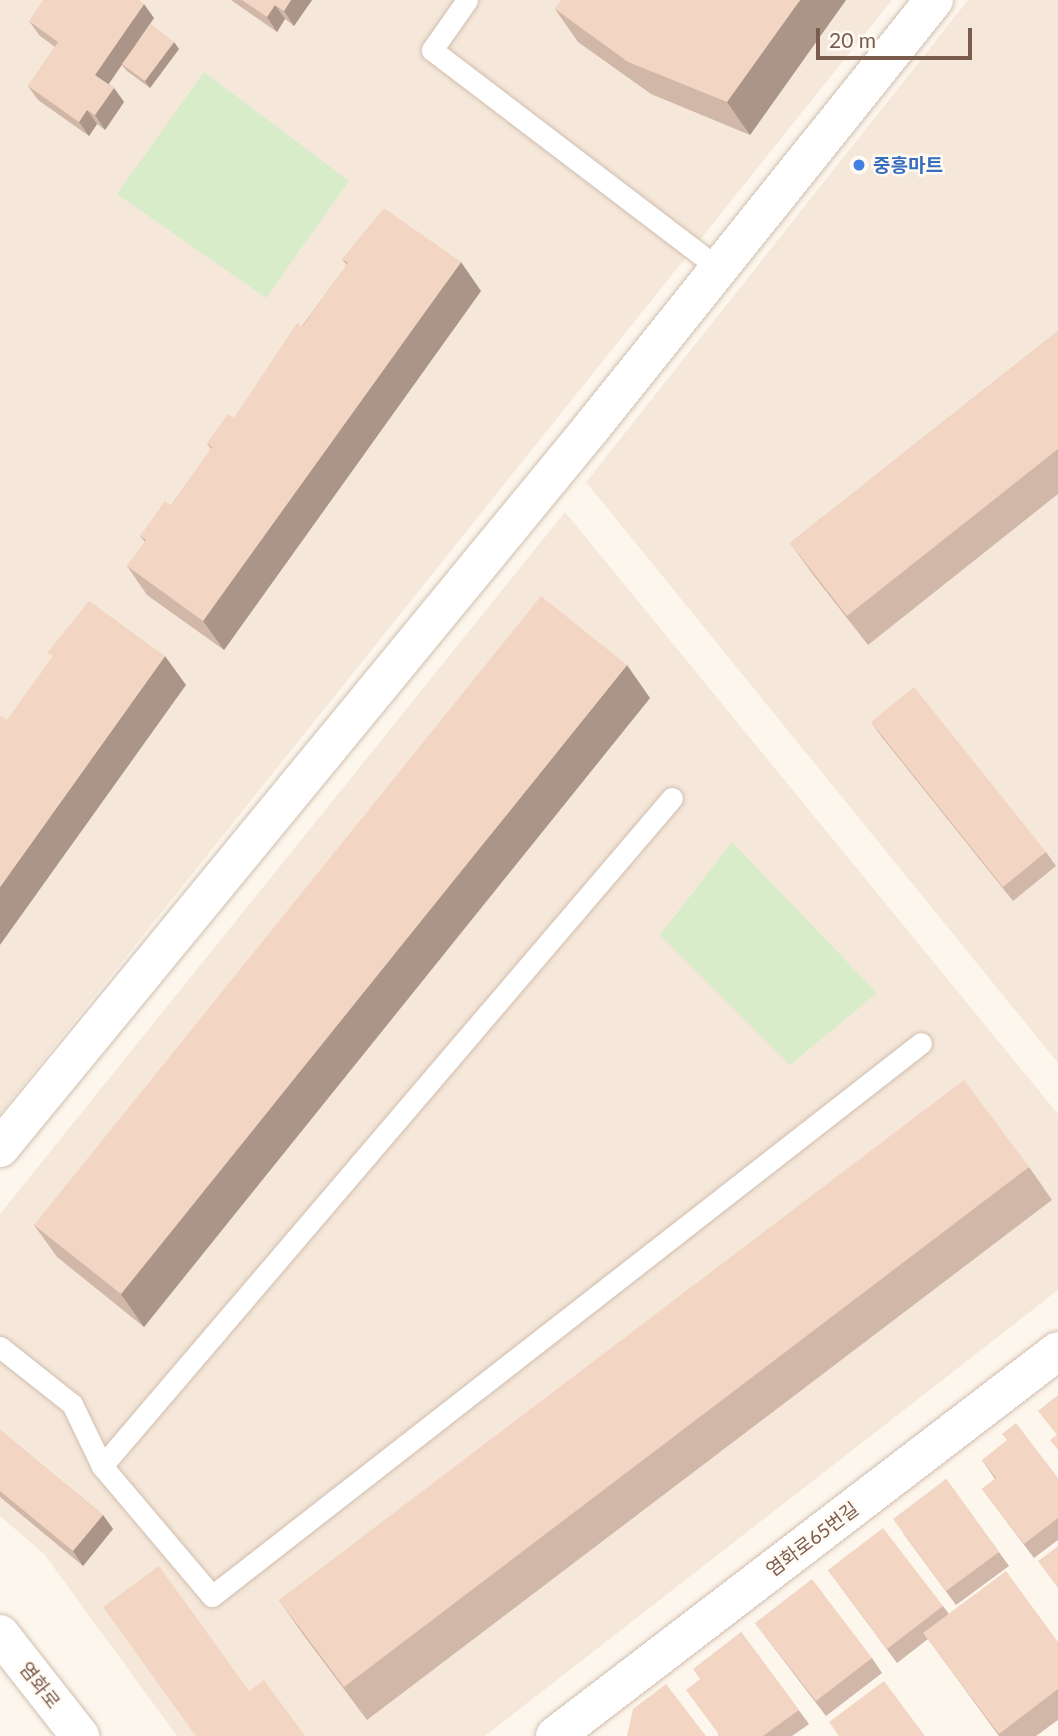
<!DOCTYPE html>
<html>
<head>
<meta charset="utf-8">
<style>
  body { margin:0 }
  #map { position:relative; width:1058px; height:1736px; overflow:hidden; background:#fdf6ec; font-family:Lato,"Noto Sans KR",sans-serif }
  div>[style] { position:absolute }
  .residential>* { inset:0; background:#f5e8da }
  .green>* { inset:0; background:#d8ecc9 }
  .roads { filter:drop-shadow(0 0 2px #d1beb0) drop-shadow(0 0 2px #d1beb0) }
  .service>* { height:21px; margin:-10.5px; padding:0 10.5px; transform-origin:10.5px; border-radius:10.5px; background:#fff }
  .minor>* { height:38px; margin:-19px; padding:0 19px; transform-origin:19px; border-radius:19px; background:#fff }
  .tertiary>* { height:38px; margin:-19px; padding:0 19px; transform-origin:19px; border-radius:19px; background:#fff }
  .wall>* { inset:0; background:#d1b7a8 }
  .shaded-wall>* { inset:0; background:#aa9588 }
  .building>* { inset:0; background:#f3d5c3 }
  .dots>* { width:19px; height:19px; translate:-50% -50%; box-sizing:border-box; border:4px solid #fffaf3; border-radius:50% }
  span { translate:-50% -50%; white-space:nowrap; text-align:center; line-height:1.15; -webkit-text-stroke:5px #fffaf3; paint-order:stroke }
  .shop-label { font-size:19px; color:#366cbe; font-weight:700 }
  .left { translate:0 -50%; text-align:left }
  .street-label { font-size:19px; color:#7a5c4d }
  .scale { position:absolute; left:816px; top:28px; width:156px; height:32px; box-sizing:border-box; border:4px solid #7a5c4d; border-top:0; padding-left:9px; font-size:21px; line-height:24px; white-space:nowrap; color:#7a5c4d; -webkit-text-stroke:5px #fffaf3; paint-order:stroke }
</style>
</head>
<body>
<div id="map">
  <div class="residential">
    <i style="clip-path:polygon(0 0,892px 0,0 1114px)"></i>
    <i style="clip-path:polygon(968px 0,1058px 0,1058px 1063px,586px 482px)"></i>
    <i style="clip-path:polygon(565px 512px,1058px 1114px,1058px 1290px,485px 1736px,177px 1736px,44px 1554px,0 1516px,0 1214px)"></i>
  </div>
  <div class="green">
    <i style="clip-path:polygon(204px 72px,349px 181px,266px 298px,117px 194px)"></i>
    <i style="clip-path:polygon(732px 842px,877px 993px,790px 1065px,660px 935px)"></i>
  </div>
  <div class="roads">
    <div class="service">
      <i style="left:467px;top:0;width:61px;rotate:125deg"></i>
      <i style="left:432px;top:50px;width:360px;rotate:37.3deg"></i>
      <i style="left:0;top:1347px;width:92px;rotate:38.4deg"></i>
      <i style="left:72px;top:1404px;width:69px;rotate:64.2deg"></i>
      <i style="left:102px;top:1466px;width:170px;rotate:49.8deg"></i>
      <i style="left:212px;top:1596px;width:899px;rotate:-37.95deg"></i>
      <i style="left:102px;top:1466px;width:878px;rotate:-49.53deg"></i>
    </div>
    <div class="minor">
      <i style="left:0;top:1148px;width:933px;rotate:-50.61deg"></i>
      <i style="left:592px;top:427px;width:547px;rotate:-51.31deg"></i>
      <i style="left:555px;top:1736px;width:633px;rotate:-37.43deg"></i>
    </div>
    <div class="tertiary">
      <i style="left:0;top:1634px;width:130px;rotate:51.9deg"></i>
    </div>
  </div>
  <div class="wall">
    <i style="clip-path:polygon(231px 0,312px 0,294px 26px,285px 19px,277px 32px)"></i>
    <i style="clip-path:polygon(846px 0,750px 135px,651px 94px,578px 42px,555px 9px)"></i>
    <i style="clip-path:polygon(154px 18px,136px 44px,179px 49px,150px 88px,127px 71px,122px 65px,109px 84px,114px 88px,124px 102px,105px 130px,97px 124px,89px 136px,38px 100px,28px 86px,55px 47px,39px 35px,29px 21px)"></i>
    <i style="clip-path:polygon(342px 259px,481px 291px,224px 650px,147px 595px,127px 566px,145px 542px,140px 536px,171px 505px,211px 449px,207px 443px,234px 418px,347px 265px)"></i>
    <i style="clip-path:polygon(1058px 331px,1058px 494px,868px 645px,811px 572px,790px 543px)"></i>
    <i style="clip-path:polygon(650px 698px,144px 1327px,57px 1257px,34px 1225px)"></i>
    <i style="clip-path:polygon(871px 722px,1046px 852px,1056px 866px,1013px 901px,881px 736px)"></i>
    <i style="clip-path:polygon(1029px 1167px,1052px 1200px,367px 1720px,302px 1633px,279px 1600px)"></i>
    <i style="clip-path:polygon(0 1430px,103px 1515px,113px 1529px,83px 1566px,0 1497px)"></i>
    <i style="clip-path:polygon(982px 1460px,1058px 1478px,1058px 1540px,1034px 1558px,982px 1489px,995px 1479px)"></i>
    <i style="clip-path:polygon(946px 1479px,1009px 1566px,956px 1605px,903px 1533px)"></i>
    <i style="clip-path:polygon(828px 1570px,943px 1606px,949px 1614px,1058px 1642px,1058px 1720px,1036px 1736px,999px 1736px,928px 1639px,897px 1663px)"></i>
    <i style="clip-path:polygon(755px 1623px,872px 1658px,882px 1673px,826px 1716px)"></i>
    <i style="clip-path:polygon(741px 1632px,809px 1724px,792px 1736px,719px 1736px,700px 1679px)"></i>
  </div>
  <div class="shaded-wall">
    <i style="clip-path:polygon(291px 0,312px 0,294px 26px,284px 11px)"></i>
    <i style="clip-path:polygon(800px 0,846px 0,750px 135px,727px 102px)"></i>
    <i style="clip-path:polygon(144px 4px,154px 18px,105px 89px,95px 75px)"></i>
    <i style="clip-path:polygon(275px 5px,285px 19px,277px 32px,267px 17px)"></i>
    <i style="clip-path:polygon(174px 42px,179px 49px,150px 88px,145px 81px)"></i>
    <i style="clip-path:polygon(114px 88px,124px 102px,105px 130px,95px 115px)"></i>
    <i style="clip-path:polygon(87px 110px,97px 124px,89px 136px,79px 122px)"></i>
    <i style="clip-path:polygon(461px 262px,481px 291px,224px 650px,203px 621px)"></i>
    <i style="clip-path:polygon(165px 656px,186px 685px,0 945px,0 887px)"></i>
    <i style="clip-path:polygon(627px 665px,650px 698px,144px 1327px,121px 1294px)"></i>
    <i style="clip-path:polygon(103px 1515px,113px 1529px,83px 1566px,73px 1551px)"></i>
  </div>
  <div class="building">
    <i style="clip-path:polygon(43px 0,139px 0,144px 4px,95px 75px,114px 88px,95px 115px,87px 110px,79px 122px,28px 86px,58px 42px,29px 21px)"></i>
    <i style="clip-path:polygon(242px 0,291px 0,284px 11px,275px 5px,267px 17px)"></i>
    <i style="clip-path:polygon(561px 0,800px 0,727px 102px,628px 62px,555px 9px)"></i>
    <i style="clip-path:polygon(151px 24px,174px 42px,145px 81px,122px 64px)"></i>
    <i style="clip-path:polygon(384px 208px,461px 262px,203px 621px,127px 566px,146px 540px,140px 536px,165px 501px,171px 505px,212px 447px,207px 443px,228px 414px,234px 418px,297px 323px,302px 327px,348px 263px,342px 259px)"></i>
    <i style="clip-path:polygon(1058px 331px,1058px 449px,847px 616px,790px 543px)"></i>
    <i style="clip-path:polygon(541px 596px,627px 665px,121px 1294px,34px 1225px)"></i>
    <i style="clip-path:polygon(89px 601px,165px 656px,0 887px,0 718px,1px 716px,7px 720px,53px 656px,47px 653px)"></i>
    <i style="clip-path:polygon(914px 687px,1046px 852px,1003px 887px,871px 722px)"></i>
    <i style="clip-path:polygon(964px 1080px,1029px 1167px,344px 1687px,279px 1600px)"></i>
    <i style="clip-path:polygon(1058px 1395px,1058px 1450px,1050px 1440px,1057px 1435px,1038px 1411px)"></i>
    <i style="clip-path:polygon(1016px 1423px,1058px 1478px,1058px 1518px,1024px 1544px,982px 1489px,996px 1478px,982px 1460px,1007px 1440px,1002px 1434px)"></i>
    <i style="clip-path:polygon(0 1430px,103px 1515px,73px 1551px,0 1491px)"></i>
    <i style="clip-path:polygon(946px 1479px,999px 1552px,946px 1591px,893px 1519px)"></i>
    <i style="clip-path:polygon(883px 1528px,943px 1606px,887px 1649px,828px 1570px)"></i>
    <i style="clip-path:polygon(1058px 1546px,1058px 1588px,1038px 1561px)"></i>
    <i style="clip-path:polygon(159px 1566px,249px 1691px,194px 1733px,196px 1736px,103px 1607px)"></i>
    <i style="clip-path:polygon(1006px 1571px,1058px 1642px,1058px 1689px,999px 1734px,923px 1633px)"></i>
    <i style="clip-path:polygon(812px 1579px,872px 1658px,816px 1701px,755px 1623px)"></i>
    <i style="clip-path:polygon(741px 1632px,799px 1710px,763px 1736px,720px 1736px,686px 1690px,700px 1679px,693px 1669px)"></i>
    <i style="clip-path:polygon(264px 1680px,305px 1736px,196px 1736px,194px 1733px)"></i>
    <i style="clip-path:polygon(884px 1681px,925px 1736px,839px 1736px,829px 1722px)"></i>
    <i style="clip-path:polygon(666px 1684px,706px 1736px,627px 1736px,633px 1709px)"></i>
  </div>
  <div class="dots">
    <i style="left:859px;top:165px;background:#3f7fe0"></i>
  </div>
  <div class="shop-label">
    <span class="left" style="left:873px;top:165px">중흥마트</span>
  </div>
  <div class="street-label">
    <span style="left:812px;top:1539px;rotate:-37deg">염화로65번길</span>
    <span style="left:40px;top:1685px;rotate:52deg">염화로</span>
  </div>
  <div class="scale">20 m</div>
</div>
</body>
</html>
